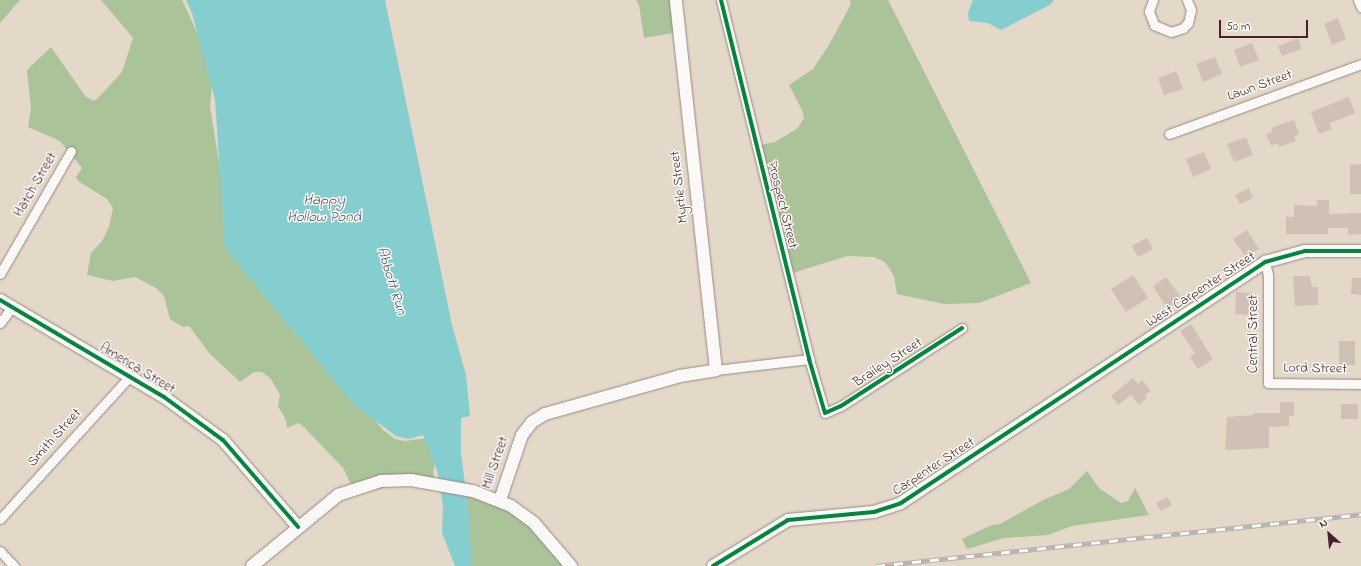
<!DOCTYPE html>
<html>
<head>
<meta charset="utf-8">
<style>
  body { margin:0 }
  #map { position:relative; width:1361px; height:566px; overflow:hidden; background:#e4d8c8; font-family:"Indie Flower",sans-serif }
  div>[style] { position:absolute }
  .forest>* { inset:0; background:#aac398 }
  .water>* { inset:0; background:#85cecf }
  .building>* { inset:0; background:#cfc1b5 }
  .roads { filter:drop-shadow(0 0 1px #968983) drop-shadow(0 0 1px #968983) }
  .minor>* { height:9px; margin:-4.5px; padding:0 4.5px; transform-origin:4.5px; border-radius:4.5px; background:#fbf9f7 }
  .tertiary>* { height:12px; margin:-6px; padding:0 6px; transform-origin:6px; border-radius:6px; background:#fbf9f7 }
  .rail>* { height:4.5px; margin-top:-2.25px; transform-origin:0; background:repeating-linear-gradient(90deg,#fdfcf7 0 9px,#b9b2b1 0 18px); box-sizing:border-box; border-block:1px solid #b9b2b1 }
  .cycleway>* { height:4px; margin:-2px; padding:0 2px; transform-origin:2px; border-radius:2px; background:#00873e }
  span { translate:-50% -50%; white-space:nowrap; text-align:center; line-height:1.15; -webkit-text-stroke:3px #fdfcf7; paint-order:stroke }
  .street-label { font-size:14px; color:#4a1f2b }
  .water-label { font-size:15px; color:#505a65; font-style:italic }
  .north { position:absolute; left:1309px; top:514px; width:40px; height:40px; -webkit-text-stroke:3px #fdfcf7; paint-order:stroke; rotate:333deg; font-size:11px; font-weight:700; line-height:16px; text-align:center; color:#4a1f2b }
  .north::after { content:''; display:block; margin:auto; width:14px; height:18px; background:#4a1f2b; clip-path:polygon(50% 0,100% 100%,50% 72%,0 100%) }
  .scale { position:absolute; left:1219px; top:20px; width:89px; height:18px; box-sizing:border-box; border:2px solid #4a1f2b; border-top:0; padding-left:5px; font-size:12px; line-height:14px; white-space:nowrap; color:#4a1f2b; -webkit-text-stroke:3px #fdfcf7; paint-order:stroke }
</style>
</head>
<body>
<div id="map">
  <div class="forest">
    <i style="clip-path:polygon(0 0,20px 0,0 23px)"></i>
    <i style="clip-path:polygon(101px 0,182px 0,201px 41px,212px 84px,210px 107px,229px 223px,288px 316px,295px 334px,303px 335px,383px 430px,395px 439px,405px 441px,428px 438px,436px 458px,433px 472px,436px 486px,398px 485px,356px 494px,343px 468px,302px 425px,298px 423px,287px 428px,286px 420px,278px 406px,280px 395px,271px 379px,262px 372px,254px 372px,240px 382px,210px 354px,189px 326px,183px 327px,170px 319px,164px 296px,156px 288px,135px 277px,113px 281px,87px 275px,91px 253px,102px 241px,109px 227px,113px 208px,107px 199px,78px 181px,76px 177px,82px 168px,60px 141px,28px 127px,31px 109px,27px 70px,51px 47px,86px 97px,94px 101px,98px 98px,122px 72px,133px 38px)"></i>
    <i style="clip-path:polygon(636px 0,683px 0,680px 1px,679px 32px,644px 38px,639px 5px)"></i>
    <i style="clip-path:polygon(850px 0,888px 0,1031px 283px,979px 303px,944px 304px,897px 294px,894px 276px,885px 262px,874px 257px,847px 256px,793px 273px,760px 145px,775px 142px,798px 128px,804px 118px,802px 110px,789px 85px,813px 69px,829px 45px,851px 4px)"></i>
    <i style="clip-path:polygon(1087px 471px,1099px 488px,1121px 503px,1128px 501px,1135px 488px,1149px 515px,1072px 526px,1048px 535px,1004px 538px,967px 549px,962px 539px,992px 525px,1000px 524px,1043px 500px,1069px 489px)"></i>
    <i style="clip-path:polygon(464px 494px,495px 501px,540px 527px,572px 566px,469px 566px)"></i>
  </div>
  <div class="water">
    <i style="clip-path:polygon(186px 0,385px 0,452px 325px,466px 375px,470px 416px,461px 418px,461px 454px,468px 505px,472px 566px,455px 566px,442px 533px,443px 506px,438px 473px,423px 435px,409px 439px,396px 436px,354px 405px,225px 248px,215px 99px,192px 13px)"></i>
    <i style="clip-path:polygon(973px 0,1054px 0,1050px 5px,1001px 30px,988px 23px,969px 21px,968px 13px)"></i>
  </div>
  <div class="building">
    <i style="clip-path:polygon(1338px 18px,1346px 39px,1332px 45px,1324px 24px)"></i>
    <i style="clip-path:polygon(1298px 38px,1302px 49px,1282px 56px,1278px 46px)"></i>
    <i style="clip-path:polygon(1252px 43px,1259px 60px,1240px 67px,1234px 50px)"></i>
    <i style="clip-path:polygon(1215px 57px,1222px 74px,1203px 82px,1196px 64px)"></i>
    <i style="clip-path:polygon(1176px 71px,1183px 89px,1164px 95px,1158px 78px)"></i>
    <i style="clip-path:polygon(1349px 97px,1355px 113px,1330px 123px,1332px 129px,1319px 134px,1311px 112px)"></i>
    <i style="clip-path:polygon(1294px 120px,1299px 134px,1294px 136px,1296px 141px,1279px 147px,1278px 143px,1271px 146px,1266px 134px,1273px 132px,1271px 128px)"></i>
    <i style="clip-path:polygon(1246px 137px,1253px 155px,1234px 162px,1227px 144px)"></i>
    <i style="clip-path:polygon(1204px 152px,1211px 169px,1193px 177px,1186px 159px)"></i>
    <i style="clip-path:polygon(1361px 164px,1361px 194px,1350px 194px,1350px 165px)"></i>
    <i style="clip-path:polygon(1249px 188px,1253px 198px,1240px 204px,1235px 195px)"></i>
    <i style="clip-path:polygon(1317px 200px,1329px 200px,1329px 214px,1361px 213px,1361px 234px,1348px 235px,1348px 228px,1328px 228px,1328px 234px,1286px 234px,1286px 217px,1294px 217px,1294px 205px,1317px 206px)"></i>
    <i style="clip-path:polygon(1247px 230px,1259px 249px,1246px 257px,1233px 239px)"></i>
    <i style="clip-path:polygon(1147px 238px,1153px 249px,1138px 257px,1132px 246px)"></i>
    <i style="clip-path:polygon(1133px 275px,1148px 298px,1126px 312px,1111px 289px)"></i>
    <i style="clip-path:polygon(1293px 276px,1310px 276px,1312px 287px,1318px 287px,1318px 305px,1295px 306px)"></i>
    <i style="clip-path:polygon(1166px 277px,1183px 300px,1167px 309px,1153px 286px)"></i>
    <i style="clip-path:polygon(1352px 278px,1361px 278px,1361px 295px,1351px 294px)"></i>
    <i style="clip-path:polygon(1236px 292px,1252px 293px,1252px 315px,1235px 314px)"></i>
    <i style="clip-path:polygon(1191px 324px,1213px 359px,1198px 369px,1190px 357px,1195px 353px,1180px 331px)"></i>
    <i style="clip-path:polygon(1339px 341px,1355px 341px,1355px 365px,1339px 365px)"></i>
    <i style="clip-path:polygon(1133px 378px,1138px 384px,1142px 380px,1151px 391px,1145px 395px,1147px 398px,1139px 405px,1131px 395px,1118px 405px,1111px 396px)"></i>
    <i style="clip-path:polygon(1280px 402px,1294px 402px,1294px 416px,1289px 416px,1289px 426px,1269px 427px,1269px 448px,1225px 450px,1227px 417px,1254px 415px,1254px 413px,1280px 413px)"></i>
    <i style="clip-path:polygon(1341px 404px,1358px 404px,1358px 419px,1341px 419px)"></i>
    <i style="clip-path:polygon(1167px 497px,1172px 505px,1161px 511px,1156px 503px)"></i>
  </div>
  <div class="roads">
    <div class="minor">
      <i style="left:721px;top:0;width:370px;rotate:76.2deg"></i>
      <i style="left:809px;top:359px;width:56px;rotate:73.5deg"></i>
      <i style="left:825px;top:413px;width:17px;rotate:-24deg"></i>
      <i style="left:841px;top:406px;width:144px;rotate:-32.8deg"></i>
      <i style="left:1153px;top:0;width:12px;rotate:110deg"></i>
      <i style="left:1149px;top:11px;width:15px;rotate:70deg"></i>
      <i style="left:1154px;top:25px;width:18px;rotate:22deg"></i>
      <i style="left:1171px;top:32px;width:13px;rotate:-18deg"></i>
      <i style="left:1183px;top:28px;width:7px;rotate:-45deg"></i>
      <i style="left:1188px;top:23px;width:13px;rotate:-77deg"></i>
      <i style="left:1191px;top:10px;width:11px;rotate:-112deg"></i>
      <i style="left:1358px;top:0;width:8px;rotate:67deg"></i>
      <i style="left:1169px;top:134px;width:204px;rotate:-20deg"></i>
      <i style="left:1265px;top:262px;width:13px;rotate:77deg"></i>
      <i style="left:1268px;top:275px;width:108px;rotate:90deg"></i>
      <i style="left:1268px;top:383px;width:93px;rotate:0.6deg"></i>
      <i style="left:0;top:274px;width:142px;rotate:-60deg"></i>
      <i style="left:0;top:323px;width:20px;rotate:-53deg"></i>
      <i style="left:716px;top:370px;width:94px;rotate:-6.7deg"></i>
      <i style="left:0;top:519px;width:193px;rotate:-47.7deg"></i>
      <i style="left:0;top:551px;width:21px;rotate:47deg"></i>
    </div>
    <div class="tertiary">
      <i style="left:0;top:300px;width:191px;rotate:30.6deg"></i>
      <i style="left:164px;top:397px;width:73px;rotate:36.1deg"></i>
      <i style="left:223px;top:440px;width:115px;rotate:49.2deg"></i>
      <i style="left:500px;top:500px;width:69px;rotate:-71.3deg"></i>
      <i style="left:522px;top:435px;width:16px;rotate:-52deg"></i>
      <i style="left:532px;top:422px;width:15px;rotate:-32deg"></i>
      <i style="left:545px;top:414px;width:140px;rotate:-15.7deg"></i>
      <i style="left:680px;top:376px;width:36px;rotate:-9deg"></i>
      <i style="left:716px;top:370px;width:372px;rotate:-96.2deg"></i>
      <i style="left:252px;top:566px;width:112px;rotate:-39.5deg"></i>
      <i style="left:338px;top:495px;width:45px;rotate:-18deg"></i>
      <i style="left:381px;top:481px;width:30px;rotate:-2deg"></i>
      <i style="left:411px;top:480px;width:63px;rotate:10.1deg"></i>
      <i style="left:473px;top:491px;width:41px;rotate:21.5deg"></i>
      <i style="left:511px;top:506px;width:29px;rotate:36deg"></i>
      <i style="left:534px;top:523px;width:57px;rotate:49.3deg"></i>
      <i style="left:713px;top:566px;width:88px;rotate:-31.5deg"></i>
      <i style="left:788px;top:520px;width:86px;rotate:-5.3deg"></i>
      <i style="left:874px;top:512px;width:28px;rotate:-18deg"></i>
      <i style="left:901px;top:503px;width:437px;rotate:-33.5deg"></i>
      <i style="left:1265px;top:262px;width:41px;rotate:-15.4deg"></i>
      <i style="left:1305px;top:251px;width:56px"></i>
    </div>
  </div>
  <div class="rail">
    <i style="left:876px;top:566px;width:488px;rotate:-6.1deg"></i>
  </div>
  <div class="cycleway">
    <i style="left:721px;top:0;width:370px;rotate:76.2deg"></i>
    <i style="left:809px;top:359px;width:56px;rotate:73.5deg"></i>
    <i style="left:825px;top:413px;width:17px;rotate:-24deg"></i>
    <i style="left:841px;top:406px;width:144px;rotate:-32.8deg"></i>
    <i style="left:0;top:300px;width:191px;rotate:30.6deg"></i>
    <i style="left:164px;top:397px;width:73px;rotate:36.1deg"></i>
    <i style="left:223px;top:440px;width:115px;rotate:49.2deg"></i>
    <i style="left:713px;top:566px;width:88px;rotate:-31.5deg"></i>
    <i style="left:788px;top:520px;width:86px;rotate:-5.3deg"></i>
    <i style="left:874px;top:512px;width:28px;rotate:-18deg"></i>
    <i style="left:901px;top:503px;width:437px;rotate:-33.5deg"></i>
    <i style="left:1265px;top:262px;width:41px;rotate:-15.4deg"></i>
    <i style="left:1305px;top:251px;width:56px"></i>
  </div>
  <div class="street-label">
    <span style="left:1260px;top:86px;rotate:-20deg">Lawn Street</span>
    <span style="left:36px;top:185px;rotate:-60deg">Hatch Street</span>
    <span style="left:680px;top:187px;rotate:-97deg">Myrtle Street</span>
    <span style="left:782px;top:205px;rotate:76deg">Prospect Street</span>
    <span style="left:1201px;top:290px;rotate:-33deg">West Carpenter Street</span>
    <span style="left:1254px;top:334px;rotate:-90deg">Central Street</span>
    <span style="left:888px;top:363px;rotate:-33deg">Brailey Street</span>
    <span style="left:137px;top:369px;rotate:31deg">America Street</span>
    <span style="left:1315px;top:369px;rotate:1deg">Lord Street</span>
    <span style="left:55px;top:438px;rotate:-48deg">Smith Street</span>
    <span style="left:496px;top:463px;rotate:-71deg">Mill Street</span>
    <span style="left:934px;top:467px;rotate:-33deg">Carpenter Street</span>
  </div>
  <div class="water-label">
    <span style="left:324px;top:209px">Happy<br>Hollow Pond</span>
    <span style="left:391px;top:281px;rotate:73deg">Abbott Run</span>
  </div>
  <div class="north">N</div>
  <div class="scale">50 m</div>
</div>
</body>
</html>
